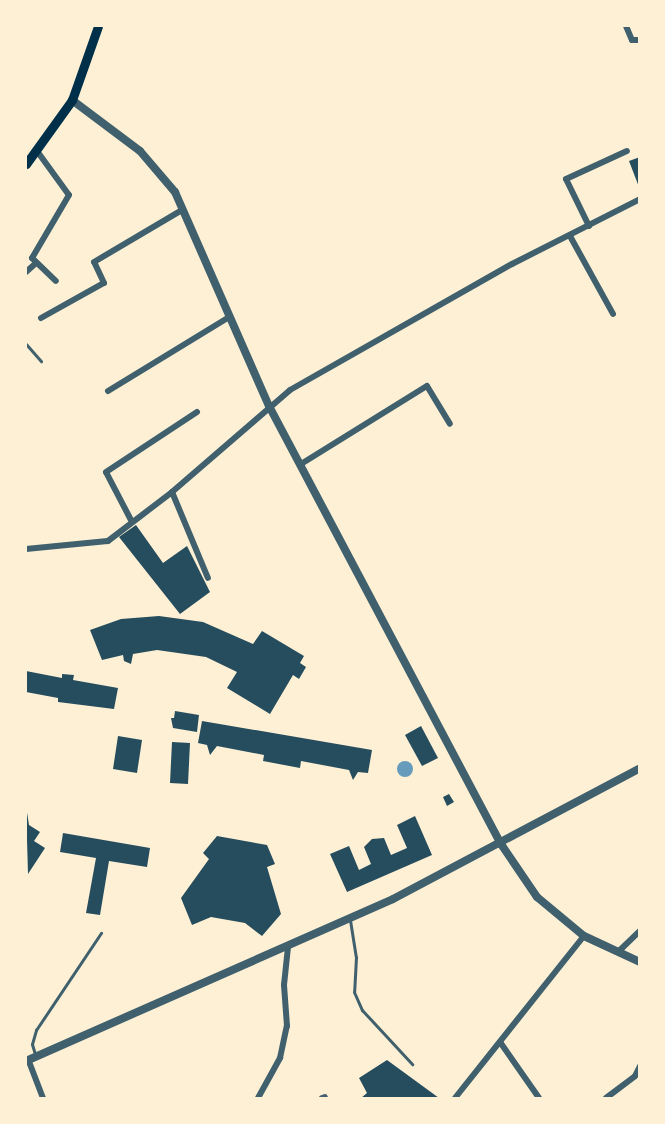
<!DOCTYPE html>
<html>
<head>
<meta charset="utf-8">
<style>
  body { margin:0 }
  #map { position:relative; width:665px; height:1124px; overflow:hidden; background:#fdf0d5; font-family:"Fira Sans Condensed",sans-serif }
  div>[style] { position:absolute }
  .water>* { inset:0; background:#669bbc }
  .round { border-radius:50% }
  .building>* { inset:0; background:#264d5e }
  .service>* { height:3px; margin:-1.5px; padding:0 1.5px; transform-origin:1.5px; border-radius:1.5px; background:#3f606c }
  .minor>* { height:6px; margin:-3px; padding:0 3px; transform-origin:3px; border-radius:3px; background:#3f606c }
  .tertiary>* { height:8px; margin:-4px; padding:0 4px; transform-origin:4px; border-radius:4px; background:#3f606c }
  .secondary>* { height:9px; margin:-4.5px; padding:0 4.5px; transform-origin:4.5px; border-radius:4.5px; background:#003049 }
  span { translate:-50% -50%; white-space:nowrap; text-align:center; line-height:1.15; -webkit-text-stroke:6px #fdf0d5; paint-order:stroke }
  .frame { position:absolute; inset:0; border:27px solid #fdf0d5; pointer-events:none }
</style>
</head>
<body>
<div id="map">
  <div class="water">
    <i class="round" style="left:397px;top:761px;width:16px;height:16px"></i>
  </div>
  <div class="building">
    <i style="clip-path:polygon(640px 157px,640px 187px,639px 187px,629px 161px)"></i>
    <i style="clip-path:polygon(136px 525px,163px 563px,187px 546px,210px 592px,180px 614px,119px 537px)"></i>
    <i style="clip-path:polygon(159px 616px,203px 622px,253px 644px,262px 631px,304px 656px,300px 663px,306px 667px,299px 679px,293px 675px,270px 714px,227px 688px,237px 672px,206px 657px,157px 650px,133px 654px,131px 664px,124px 661px,123px 655px,102px 660px,90px 630px,121px 619px)"></i>
    <i style="clip-path:polygon(26px 671px,62px 678px,62px 674px,74px 675px,73px 680px,118px 688px,114px 709px,58px 702px,58px 698px,26px 692px)"></i>
    <i style="clip-path:polygon(175px 711px,199px 715px,197px 732px,173px 728px,171px 718px,174px 718px)"></i>
    <i style="clip-path:polygon(202px 721px,372px 750px,368px 773px,358px 772px,353px 780px,349px 770px,301px 761px,300px 768px,263px 761px,264px 755px,217px 746px,210px 755px,207px 745px,198px 743px)"></i>
    <i style="clip-path:polygon(421px 726px,438px 758px,422px 766px,405px 735px)"></i>
    <i style="clip-path:polygon(118px 736px,142px 740px,137px 773px,113px 769px)"></i>
    <i style="clip-path:polygon(172px 742px,190px 743px,188px 784px,170px 783px)"></i>
    <i style="clip-path:polygon(449px 794px,454px 802px,447px 806px,443px 797px)"></i>
    <i style="clip-path:polygon(26px 806px,29px 825px,40px 832px,34px 841px,45px 848px,28px 874px)"></i>
    <i style="clip-path:polygon(415px 816px,432px 855px,347px 892px,330px 854px,349px 846px,359px 870px,371px 864px,364px 847px,372px 839px,384px 838px,391px 855px,407px 848px,397px 825px)"></i>
    <i style="clip-path:polygon(63px 833px,150px 848px,147px 867px,109px 861px,100px 915px,86px 913px,96px 858px,60px 852px)"></i>
    <i style="clip-path:polygon(217px 836px,267px 845px,275px 864px,267px 867px,281px 914px,262px 936px,245px 923px,211px 917px,192px 925px,181px 898px,209px 859px,203px 853px)"></i>
    <i style="clip-path:polygon(387px 1060px,439px 1098px,361px 1098px,367px 1093px,359px 1078px)"></i>
  </div>
  <div class="service">
    <i style="left:26px;top:344px;width:23px;rotate:49deg"></i>
    <i style="left:350px;top:920px;width:37px;rotate:81deg"></i>
    <i style="left:356px;top:957px;width:35px;rotate:93deg"></i>
    <i style="left:354px;top:992px;width:20px;rotate:66deg"></i>
    <i style="left:362px;top:1010px;width:74px;rotate:47.2deg"></i>
    <i style="left:35px;top:1054px;width:10px;rotate:-107deg"></i>
    <i style="left:32px;top:1044px;width:15px;rotate:-74deg"></i>
    <i style="left:36px;top:1030px;width:117px;rotate:-56.2deg"></i>
  </div>
  <div class="minor">
    <i style="left:626px;top:26px;width:15px;rotate:67deg"></i>
    <i style="left:632px;top:40px;width:8px"></i>
    <i style="left:37px;top:151px;width:54px;rotate:54deg"></i>
    <i style="left:69px;top:195px;width:73px;rotate:120.4deg"></i>
    <i style="left:32px;top:258px;width:33px;rotate:44deg"></i>
    <i style="left:589px;top:226px;width:52px;rotate:-116.1deg"></i>
    <i style="left:566px;top:179px;width:67px;rotate:-24.7deg"></i>
    <i style="left:570px;top:236px;width:89px;rotate:61.1deg"></i>
    <i style="left:26px;top:272px;width:12px;rotate:-42deg"></i>
    <i style="left:41px;top:318px;width:72px;rotate:-29.1deg"></i>
    <i style="left:104px;top:283px;width:23px;rotate:-115deg"></i>
    <i style="left:94px;top:262px;width:102px;rotate:-30.6deg"></i>
    <i style="left:108px;top:391px;width:142px;rotate:-31.4deg"></i>
    <i style="left:301px;top:464px;width:148px;rotate:-31.8deg"></i>
    <i style="left:427px;top:386px;width:44px;rotate:58.8deg"></i>
    <i style="left:172px;top:492px;width:93px;rotate:67.3deg"></i>
    <i style="left:132px;top:522px;width:56px;rotate:-117.5deg"></i>
    <i style="left:106px;top:472px;width:109px;rotate:-33.4deg"></i>
    <i style="left:26px;top:549px;width:82px;rotate:-5.6deg"></i>
    <i style="left:108px;top:541px;width:81px;rotate:-37.4deg"></i>
    <i style="left:172px;top:492px;width:156px;rotate:-40.8deg"></i>
    <i style="left:290px;top:390px;width:255px;rotate:-29.6deg"></i>
    <i style="left:512px;top:264px;width:144px;rotate:-26.9deg"></i>
    <i style="left:618px;top:952px;width:30px;rotate:-44deg"></i>
    <i style="left:500px;top:1042px;width:68px;rotate:55.1deg"></i>
    <i style="left:28px;top:1059px;width:42px;rotate:69deg"></i>
    <i style="left:258px;top:1098px;width:46px;rotate:-61.2deg"></i>
    <i style="left:280px;top:1058px;width:33px;rotate:-78deg"></i>
    <i style="left:287px;top:1026px;width:41px;rotate:-94.2deg"></i>
    <i style="left:284px;top:985px;width:38px;rotate:-84deg"></i>
    <i style="left:322px;top:1098px;width:3px;rotate:-18deg"></i>
    <i style="left:455px;top:1098px;width:207px;rotate:-51.5deg"></i>
    <i style="left:606px;top:1098px;width:36px;rotate:-37deg"></i>
    <i style="left:635px;top:1076px;width:11px;rotate:-63deg"></i>
  </div>
  <div class="tertiary">
    <i style="left:72px;top:100px;width:85px;rotate:36.9deg"></i>
    <i style="left:140px;top:151px;width:54px;rotate:49.5deg"></i>
    <i style="left:175px;top:192px;width:234px;rotate:66.3deg"></i>
    <i style="left:269px;top:406px;width:496px;rotate:62.1deg"></i>
    <i style="left:501px;top:844px;width:64px;rotate:55.8deg"></i>
    <i style="left:537px;top:897px;width:61px;rotate:39.7deg"></i>
    <i style="left:584px;top:936px;width:62px;rotate:24.9deg"></i>
    <i style="left:26px;top:1061px;width:401px;rotate:-23.8deg"></i>
    <i style="left:393px;top:899px;width:280px;rotate:-27.9deg"></i>
  </div>
  <div class="secondary">
    <i style="left:26px;top:164px;width:79px;rotate:-54.3deg"></i>
    <i style="left:72px;top:100px;width:78px;rotate:-70.6deg"></i>
  </div>
  <div class="frame"></div>
</div>
</body>
</html>
